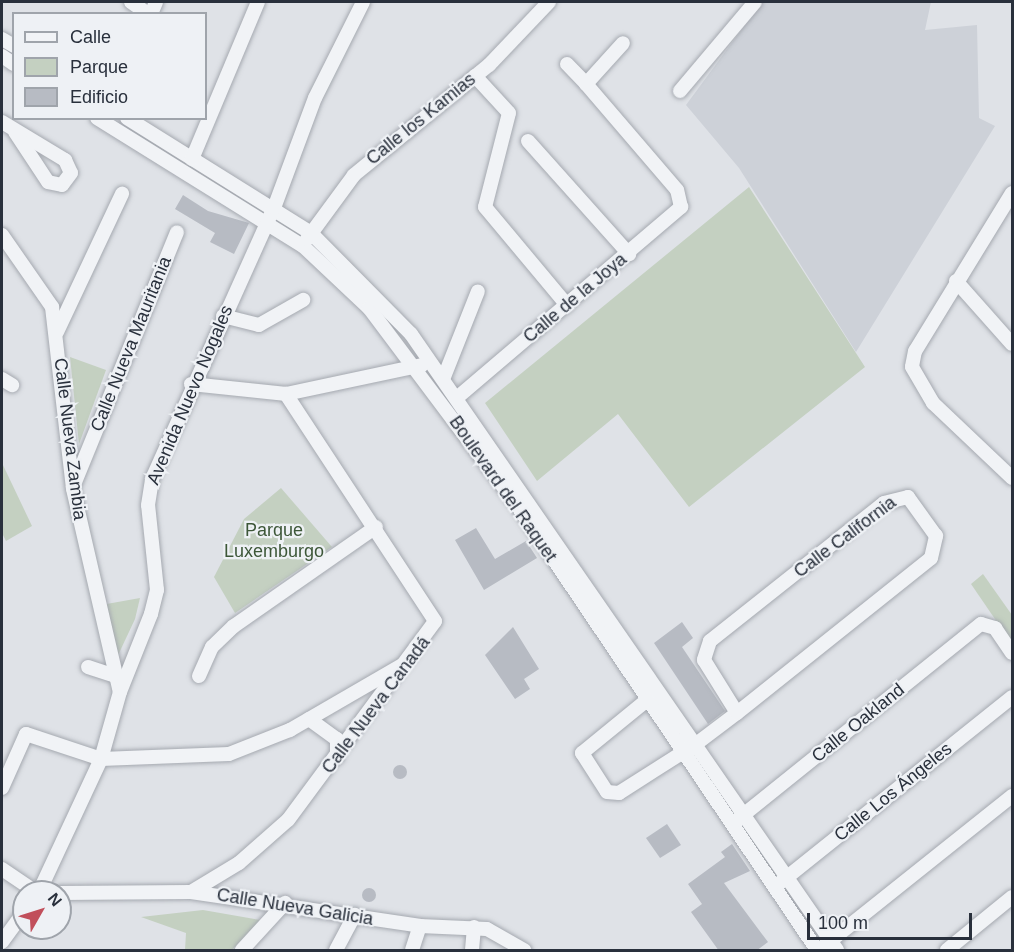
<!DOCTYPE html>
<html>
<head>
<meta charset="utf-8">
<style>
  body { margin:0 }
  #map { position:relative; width:1014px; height:952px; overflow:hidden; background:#dfe2e7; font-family:Arial,sans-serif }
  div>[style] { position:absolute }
  .built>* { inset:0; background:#cdd1d8 }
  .green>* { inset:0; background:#c4d0c1 }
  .building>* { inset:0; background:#b7bbc3 }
  .round { border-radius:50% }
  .roads { filter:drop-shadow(0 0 2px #a5a9b0) drop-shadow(0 0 2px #a5a9b0) }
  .minor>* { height:14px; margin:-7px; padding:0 7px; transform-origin:7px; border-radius:7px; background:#f1f3f6 }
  span { translate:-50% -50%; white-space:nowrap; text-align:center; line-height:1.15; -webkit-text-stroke:4.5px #eef1f5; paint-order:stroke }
  .street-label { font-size:18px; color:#29303c }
  .park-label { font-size:18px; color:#3d5738 }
  .frame { position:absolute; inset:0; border:3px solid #29303c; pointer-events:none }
  .legend { position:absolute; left:12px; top:12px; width:195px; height:108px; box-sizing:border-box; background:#eef1f5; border:2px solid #9fa4ab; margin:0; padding:8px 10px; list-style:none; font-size:18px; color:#29303c }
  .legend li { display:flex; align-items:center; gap:12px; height:30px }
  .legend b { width:30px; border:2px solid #9fa4ab }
  .north { position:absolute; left:12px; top:880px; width:60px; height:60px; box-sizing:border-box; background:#eef1f5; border:2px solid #9fa4ab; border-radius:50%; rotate:51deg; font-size:16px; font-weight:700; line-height:24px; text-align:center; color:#29303c }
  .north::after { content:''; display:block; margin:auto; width:21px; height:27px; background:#c14f5b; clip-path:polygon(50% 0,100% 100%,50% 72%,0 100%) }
  .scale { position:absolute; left:807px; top:913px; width:165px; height:27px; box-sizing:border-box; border:3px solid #29303c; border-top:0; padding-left:8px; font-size:18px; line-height:21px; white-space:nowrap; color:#29303c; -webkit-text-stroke:4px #eef1f5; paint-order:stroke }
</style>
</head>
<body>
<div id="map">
  <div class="built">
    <i style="clip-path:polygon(762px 2px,931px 2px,925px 30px,977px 25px,979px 118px,995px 126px,856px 352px,739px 168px,686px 105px)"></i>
  </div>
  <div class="green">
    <i style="clip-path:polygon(749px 187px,865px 367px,689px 507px,618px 414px,537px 481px,485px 403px)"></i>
    <i style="clip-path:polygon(70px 357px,106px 370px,79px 444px)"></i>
    <i style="clip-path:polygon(2px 463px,32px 526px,6px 541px,2px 533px)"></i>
    <i style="clip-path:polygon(281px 488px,332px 547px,235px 613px,214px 577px,244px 519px)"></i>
    <i style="clip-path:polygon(983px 574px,1012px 615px,1012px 644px,971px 584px)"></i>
    <i style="clip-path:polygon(140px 598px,135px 619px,113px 666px,101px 605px)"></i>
    <i style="clip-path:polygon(203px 910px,260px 920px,232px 950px,185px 950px,186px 933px,141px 917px)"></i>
  </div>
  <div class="building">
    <i style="clip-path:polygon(183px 195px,208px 211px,249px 223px,234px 254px,210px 242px,215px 233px,175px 209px)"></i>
    <i style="clip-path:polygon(476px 528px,495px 559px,526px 541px,537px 558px,484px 590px,455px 540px)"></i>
    <i style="clip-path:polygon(682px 622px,693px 638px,682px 647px,725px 711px,708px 724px,654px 643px)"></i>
    <i style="clip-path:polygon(513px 627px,539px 669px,524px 679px,530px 689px,515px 699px,485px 655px)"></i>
    <i class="round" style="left:393px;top:765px;width:14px;height:14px"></i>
    <i style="clip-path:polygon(667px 824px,681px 845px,660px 858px,646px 838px)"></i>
    <i style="clip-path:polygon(732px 844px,750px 871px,724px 883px,768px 942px,756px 951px,719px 951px,691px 912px,702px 904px,688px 884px,725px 857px,721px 852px)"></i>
    <i class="round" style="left:362px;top:888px;width:14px;height:14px"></i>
  </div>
  <div class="roads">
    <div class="minor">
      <i style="left:131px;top:2px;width:21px;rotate:35deg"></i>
      <i style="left:151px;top:14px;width:13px;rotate:-67deg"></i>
      <i style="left:2px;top:39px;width:14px;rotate:30deg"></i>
      <i style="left:2px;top:56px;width:14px;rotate:34deg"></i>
      <i style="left:567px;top:64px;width:28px;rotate:46deg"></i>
      <i style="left:475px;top:76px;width:50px;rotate:47.4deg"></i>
      <i style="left:509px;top:113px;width:97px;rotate:104.3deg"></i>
      <i style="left:485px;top:207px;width:128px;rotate:50.1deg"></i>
      <i style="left:680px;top:91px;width:116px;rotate:-49.9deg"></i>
      <i style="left:97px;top:118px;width:243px;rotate:31.9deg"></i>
      <i style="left:303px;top:246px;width:91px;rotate:43.2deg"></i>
      <i style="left:369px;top:308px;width:250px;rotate:53.1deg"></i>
      <i style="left:519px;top:508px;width:533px;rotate:56.01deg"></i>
      <i style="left:127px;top:118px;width:217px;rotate:32deg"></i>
      <i style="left:311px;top:233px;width:142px;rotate:45.3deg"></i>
      <i style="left:411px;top:334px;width:749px;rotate:55.33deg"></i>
      <i style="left:2px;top:122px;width:74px;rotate:31.1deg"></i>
      <i style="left:65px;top:160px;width:14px;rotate:65deg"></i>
      <i style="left:71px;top:173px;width:15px;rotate:127deg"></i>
      <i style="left:62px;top:185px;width:14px;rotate:-168deg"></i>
      <i style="left:48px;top:182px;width:60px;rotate:-123.4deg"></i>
      <i style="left:528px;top:141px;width:152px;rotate:48.2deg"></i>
      <i style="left:192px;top:159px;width:170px;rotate:-67.2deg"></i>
      <i style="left:1012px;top:193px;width:185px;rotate:121.5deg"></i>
      <i style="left:915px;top:351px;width:16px;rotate:101deg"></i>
      <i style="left:912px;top:367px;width:42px;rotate:59.7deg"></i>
      <i style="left:933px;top:403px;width:109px;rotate:43.5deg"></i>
      <i style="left:2px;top:235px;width:88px;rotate:55.2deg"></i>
      <i style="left:52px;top:307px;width:183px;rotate:83.4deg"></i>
      <i style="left:73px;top:489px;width:208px;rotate:77deg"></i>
      <i style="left:307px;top:239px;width:79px;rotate:-53.7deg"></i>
      <i style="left:354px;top:175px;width:174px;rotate:-39.2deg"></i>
      <i style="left:489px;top:65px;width:87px;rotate:-46.4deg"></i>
      <i style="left:956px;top:281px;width:84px;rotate:48.4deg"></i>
      <i style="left:223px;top:316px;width:37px;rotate:14deg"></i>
      <i style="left:259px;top:325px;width:51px;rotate:-29.6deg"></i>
      <i style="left:57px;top:332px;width:153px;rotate:-64.8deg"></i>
      <i style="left:444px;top:377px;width:92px;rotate:-68.4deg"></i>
      <i style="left:2px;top:379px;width:12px;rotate:31deg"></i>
      <i style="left:191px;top:384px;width:96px;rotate:6deg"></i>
      <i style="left:286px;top:394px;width:139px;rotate:-12deg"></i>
      <i style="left:459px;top:396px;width:292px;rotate:-40.4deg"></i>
      <i style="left:681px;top:207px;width:17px;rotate:-103deg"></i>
      <i style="left:677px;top:190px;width:140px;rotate:-130.6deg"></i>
      <i style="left:586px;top:84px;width:55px;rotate:-47.9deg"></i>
      <i style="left:73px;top:487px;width:275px;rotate:-67.8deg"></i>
      <i style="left:88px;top:667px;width:26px;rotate:18deg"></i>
      <i style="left:199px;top:676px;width:32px;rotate:-66deg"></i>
      <i style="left:212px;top:647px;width:30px;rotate:-44deg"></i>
      <i style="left:234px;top:626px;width:173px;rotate:-34.9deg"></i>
      <i style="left:647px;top:700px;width:84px;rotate:140.8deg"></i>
      <i style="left:582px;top:753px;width:46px;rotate:57.3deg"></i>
      <i style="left:607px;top:792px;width:12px;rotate:5deg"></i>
      <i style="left:619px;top:793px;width:91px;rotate:-32.5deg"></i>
      <i style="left:696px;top:744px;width:51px;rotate:-37.1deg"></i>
      <i style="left:737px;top:713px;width:248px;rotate:-38.6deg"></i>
      <i style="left:931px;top:558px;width:23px;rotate:-77deg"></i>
      <i style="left:936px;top:536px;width:48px;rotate:-125.7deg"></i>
      <i style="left:908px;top:497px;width:25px;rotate:166deg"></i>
      <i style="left:884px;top:503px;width:222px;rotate:141.6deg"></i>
      <i style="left:710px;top:641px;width:20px;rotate:108deg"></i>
      <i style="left:704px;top:660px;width:62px;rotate:58.1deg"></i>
      <i style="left:309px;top:719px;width:34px;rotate:36deg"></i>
      <i style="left:337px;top:739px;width:18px;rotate:90deg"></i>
      <i style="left:2px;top:788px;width:59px;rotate:-66deg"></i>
      <i style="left:26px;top:734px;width:79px;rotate:18.4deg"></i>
      <i style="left:101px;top:759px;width:128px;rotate:-2.2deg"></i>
      <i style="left:229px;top:754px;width:66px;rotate:-21.5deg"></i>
      <i style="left:290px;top:730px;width:132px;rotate:-30.1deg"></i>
      <i style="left:737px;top:820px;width:313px;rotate:-38.8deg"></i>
      <i style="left:981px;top:624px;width:15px;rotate:16deg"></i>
      <i style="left:995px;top:628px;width:30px;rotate:56deg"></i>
      <i style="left:2px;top:869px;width:41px;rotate:34.1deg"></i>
      <i style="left:781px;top:882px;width:296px;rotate:-38.7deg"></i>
      <i style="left:39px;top:892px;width:147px;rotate:-65deg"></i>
      <i style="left:101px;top:759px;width:70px;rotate:-74.2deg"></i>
      <i style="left:120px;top:692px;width:84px;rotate:-68.3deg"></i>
      <i style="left:151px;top:614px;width:25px;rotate:-76deg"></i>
      <i style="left:157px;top:590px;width:85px;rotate:-96deg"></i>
      <i style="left:148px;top:505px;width:26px;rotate:-81deg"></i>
      <i style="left:152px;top:479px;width:297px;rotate:-65.8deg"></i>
      <i style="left:274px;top:208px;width:117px;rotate:-69.6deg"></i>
      <i style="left:315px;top:98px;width:107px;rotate:-63.4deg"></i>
      <i style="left:191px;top:892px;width:56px;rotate:-31.1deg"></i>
      <i style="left:239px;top:863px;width:65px;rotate:-41.3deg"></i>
      <i style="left:288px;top:820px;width:247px;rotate:-53.5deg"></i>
      <i style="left:435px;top:621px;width:272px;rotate:-123.3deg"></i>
      <i style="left:60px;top:893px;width:131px;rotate:-0.4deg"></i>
      <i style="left:191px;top:892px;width:232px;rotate:8.4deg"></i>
      <i style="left:420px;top:926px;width:67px;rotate:2.6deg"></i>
      <i style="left:487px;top:929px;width:43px;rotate:29.6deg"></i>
      <i style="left:2px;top:942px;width:37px;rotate:-54deg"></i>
      <i style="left:824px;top:946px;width:241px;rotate:-38.6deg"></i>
      <i style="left:242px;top:950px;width:64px;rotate:-47.5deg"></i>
      <i style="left:336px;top:950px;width:40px;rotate:-62deg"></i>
      <i style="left:412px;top:950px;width:25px;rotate:-72deg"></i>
      <i style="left:472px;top:950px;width:23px;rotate:-85deg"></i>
      <i style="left:947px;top:950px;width:84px;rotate:-39.2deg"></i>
    </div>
  </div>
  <div class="street-label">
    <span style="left:421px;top:119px;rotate:-39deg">Calle los Kamias</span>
    <span style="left:575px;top:298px;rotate:-40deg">Calle de la Joya</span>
    <span style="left:131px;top:344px;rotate:-68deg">Calle Nueva Mauritania</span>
    <span style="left:190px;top:395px;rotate:-67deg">Avenida Nuevo Nogales</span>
    <span style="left:70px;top:439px;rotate:83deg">Calle Nueva Zambia</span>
    <span style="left:503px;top:489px;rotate:55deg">Boulevard del Raquet</span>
    <span style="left:845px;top:537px;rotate:-37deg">Calle California</span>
    <span style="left:376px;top:705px;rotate:-53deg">Calle Nueva Canadá</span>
    <span style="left:858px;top:723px;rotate:-39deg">Calle Oakland</span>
    <span style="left:893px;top:792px;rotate:-39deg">Calle Los Ángeles</span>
    <span style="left:295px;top:907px;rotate:9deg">Calle Nueva Galicia</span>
  </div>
  <div class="park-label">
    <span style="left:274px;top:541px">Parque<br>Luxemburgo</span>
  </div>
  <div class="frame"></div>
  <ul class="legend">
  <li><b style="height:8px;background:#f1f3f6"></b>Calle</li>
  <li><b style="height:16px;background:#c4d0c1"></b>Parque</li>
  <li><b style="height:16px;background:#b7bbc3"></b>Edificio</li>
  </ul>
  <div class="north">N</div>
  <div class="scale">100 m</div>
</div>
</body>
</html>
